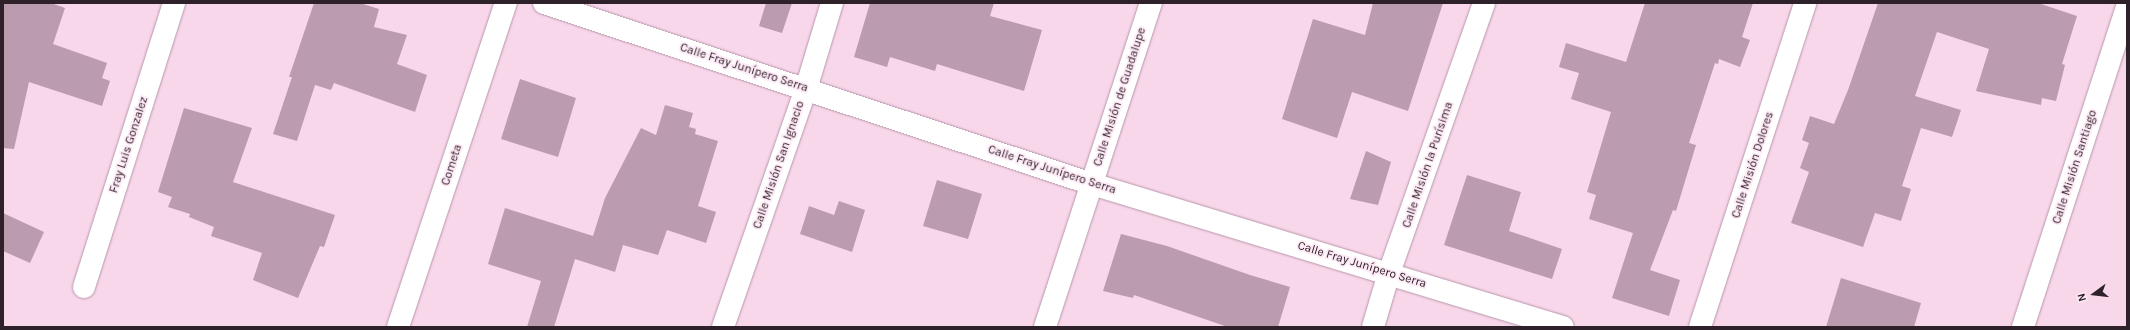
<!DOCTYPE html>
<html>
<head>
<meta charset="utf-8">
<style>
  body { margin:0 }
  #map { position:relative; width:2130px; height:330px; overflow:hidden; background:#f9d7eb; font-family:Karla,sans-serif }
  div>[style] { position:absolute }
  .building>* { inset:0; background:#bb9bae }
  .roads { filter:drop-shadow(0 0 1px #b797aa) drop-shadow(0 0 1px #b797aa) }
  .minor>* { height:22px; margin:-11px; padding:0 11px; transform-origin:11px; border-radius:11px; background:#fff }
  span { translate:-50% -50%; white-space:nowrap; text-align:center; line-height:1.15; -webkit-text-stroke:3.5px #fde9f5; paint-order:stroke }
  .street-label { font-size:12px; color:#2e2129 }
  .frame { position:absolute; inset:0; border:4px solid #2e2129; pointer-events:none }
  .north { position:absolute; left:2074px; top:274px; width:40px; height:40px; -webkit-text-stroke:3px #fde9f5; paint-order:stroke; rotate:255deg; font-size:11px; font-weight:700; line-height:16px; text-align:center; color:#2e2129 }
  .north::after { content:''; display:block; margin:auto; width:14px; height:18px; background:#2e2129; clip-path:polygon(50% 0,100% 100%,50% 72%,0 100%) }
</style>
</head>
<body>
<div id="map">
  <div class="building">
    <i style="clip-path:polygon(3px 3px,51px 3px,65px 8px,53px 44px,107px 63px,102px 78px,110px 81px,102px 106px,29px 82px,14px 149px,3px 148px)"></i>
    <i style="clip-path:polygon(314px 3px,360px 3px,379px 9px,374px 27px,407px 35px,397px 64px,427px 75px,415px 112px,334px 83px,331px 90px,315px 85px,297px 141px,273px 134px,292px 77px,289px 77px)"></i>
    <i style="clip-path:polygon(766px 3px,792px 3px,782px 33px,759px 26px)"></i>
    <i style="clip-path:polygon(870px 3px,994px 3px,990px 16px,1042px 30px,1024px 91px,937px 64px,935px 71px,890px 57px,887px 67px,854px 57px)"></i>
    <i style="clip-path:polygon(1373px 3px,1443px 3px,1408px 111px,1352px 92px,1337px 138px,1282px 119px,1313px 19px,1365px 35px)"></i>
    <i style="clip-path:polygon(1645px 3px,1753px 3px,1742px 37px,1750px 40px,1740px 67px,1719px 59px,1718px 64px,1715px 63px,1689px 143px,1696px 145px,1676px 211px,1673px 210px,1650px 270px,1680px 280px,1669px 316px,1612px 298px,1633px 233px,1589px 219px,1596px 195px,1587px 192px,1611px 112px,1571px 99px,1579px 73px,1559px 67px,1566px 43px,1626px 62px)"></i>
    <i style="clip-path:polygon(1878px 3px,2038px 3px,2077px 16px,2062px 64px,2065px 65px,2056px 101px,2042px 98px,2041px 105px,1976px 91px,1989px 49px,1937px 32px,1915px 96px,1961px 110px,1952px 137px,1921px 128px,1902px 186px,1911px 189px,1901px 221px,1875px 213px,1863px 247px,1791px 223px,1809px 172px,1800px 168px,1809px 143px,1802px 140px,1810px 116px,1834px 124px,1848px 90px)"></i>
    <i style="clip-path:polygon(520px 79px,576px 98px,558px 157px,501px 139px)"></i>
    <i style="clip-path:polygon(665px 105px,693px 113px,689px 127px,696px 129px,695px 134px,718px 141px,698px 206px,716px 212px,706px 243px,667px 230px,658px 255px,623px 245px,615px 272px,575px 259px,554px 327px,527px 327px,541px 281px,488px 264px,505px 208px,593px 236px,605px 198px,641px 128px,656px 135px)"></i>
    <i style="clip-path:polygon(184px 108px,252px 128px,233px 182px,335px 215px,324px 247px,320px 246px,298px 298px,253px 280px,262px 253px,211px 236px,214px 227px,189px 217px,190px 214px,168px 207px,172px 197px,158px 192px)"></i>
    <i style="clip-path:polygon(1366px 151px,1391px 162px,1378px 205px,1350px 199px)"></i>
    <i style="clip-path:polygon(1467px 175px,1521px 192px,1509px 231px,1562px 249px,1552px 279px,1444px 245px)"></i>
    <i style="clip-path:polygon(937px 180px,982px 194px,968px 239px,923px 226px)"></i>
    <i style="clip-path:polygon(839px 201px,865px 210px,852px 252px,800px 234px,809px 206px,834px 215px)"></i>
    <i style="clip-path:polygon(3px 213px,44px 232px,30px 263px,3px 251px)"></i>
    <i style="clip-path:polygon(1121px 234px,1167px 246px,1250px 275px,1290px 287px,1278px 327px,1228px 327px,1134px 295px,1133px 298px,1103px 291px)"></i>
    <i style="clip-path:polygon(1841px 278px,1921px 303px,1914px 327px,1826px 327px)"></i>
  </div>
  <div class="roads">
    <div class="minor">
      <i style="left:544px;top:3px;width:577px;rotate:18.28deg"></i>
      <i style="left:1092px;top:184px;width:492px;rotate:16.9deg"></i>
      <i style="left:84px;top:287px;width:298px;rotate:-72.4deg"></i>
      <i style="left:398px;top:327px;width:342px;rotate:-71.6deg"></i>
      <i style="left:723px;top:327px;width:252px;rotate:-70.8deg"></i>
      <i style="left:806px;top:89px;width:90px;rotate:-73.2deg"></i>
      <i style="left:1045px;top:327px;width:341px;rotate:-71.9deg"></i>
      <i style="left:1373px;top:327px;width:56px;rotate:-73.5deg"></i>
      <i style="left:1389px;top:273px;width:286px;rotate:-70.6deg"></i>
      <i style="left:1700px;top:327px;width:341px;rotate:-72deg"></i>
      <i style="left:2023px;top:327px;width:336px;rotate:-72deg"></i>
    </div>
  </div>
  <div class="street-label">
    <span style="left:744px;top:68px;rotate:18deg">Calle Fray Junípero Serra</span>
    <span style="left:1120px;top:97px;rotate:-72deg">Calle Misión de Guadalupe</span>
    <span style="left:129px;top:145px;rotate:-72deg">Fray Luis Gonzalez</span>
    <span style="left:452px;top:165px;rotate:-72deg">Cometa</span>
    <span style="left:779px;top:165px;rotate:-71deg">Calle Misión San Ignacio</span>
    <span style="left:1428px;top:165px;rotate:-71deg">Calle Misión la Purísima</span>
    <span style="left:1753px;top:165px;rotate:-72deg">Calle Misión Dolores</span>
    <span style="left:2075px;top:167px;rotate:-72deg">Calle Misión Santiago</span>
    <span style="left:1052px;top:170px;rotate:18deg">Calle Fray Junípero Serra</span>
    <span style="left:1362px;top:265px;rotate:17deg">Calle Fray Junípero Serra</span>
  </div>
  <div class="frame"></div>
  <div class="north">N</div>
</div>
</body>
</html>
